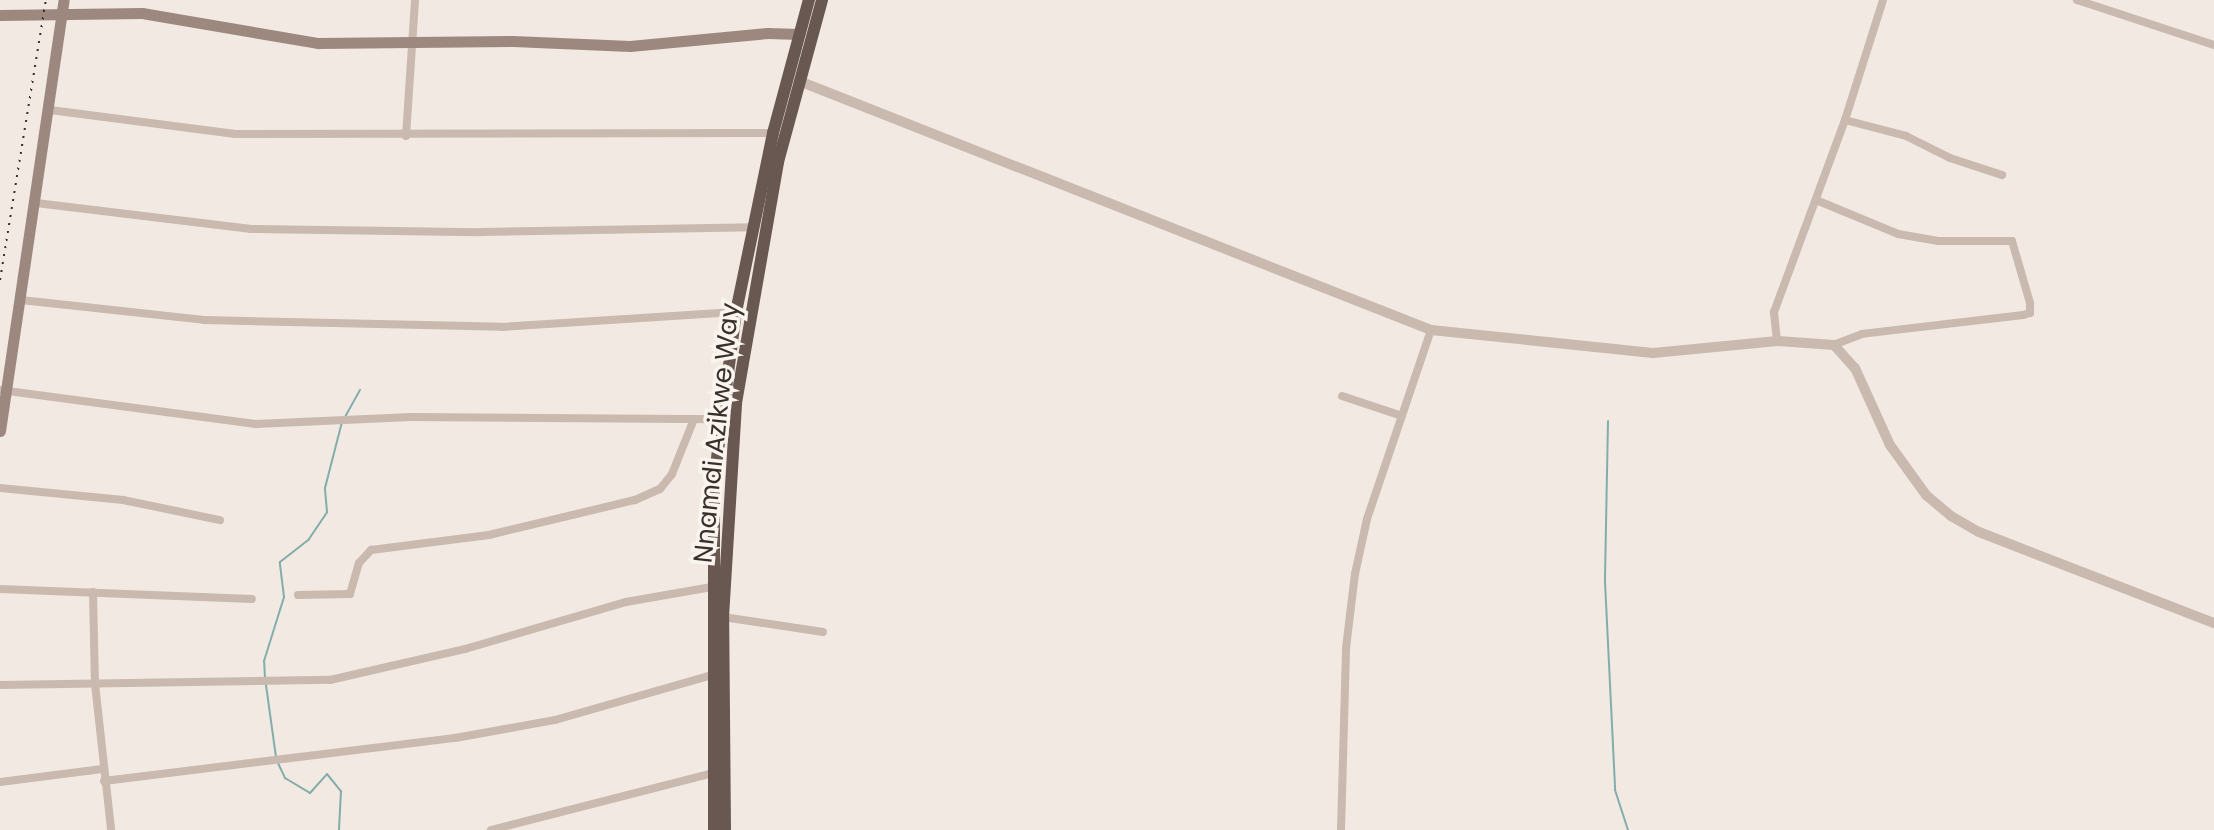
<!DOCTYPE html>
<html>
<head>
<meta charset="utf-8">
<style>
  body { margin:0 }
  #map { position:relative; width:2214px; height:830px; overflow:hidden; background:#f2e9e2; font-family:Poppins,sans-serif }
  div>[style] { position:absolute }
  .stream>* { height:2px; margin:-1px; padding:0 1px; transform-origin:1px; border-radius:1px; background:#83adab }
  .minor>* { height:8px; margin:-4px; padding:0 4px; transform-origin:4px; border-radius:4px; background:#c9b9ae }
  .tertiary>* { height:10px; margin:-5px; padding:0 5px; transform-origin:5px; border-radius:5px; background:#c9b9ae }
  .secondary>* { height:11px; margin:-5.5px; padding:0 5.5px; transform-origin:5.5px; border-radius:5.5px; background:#9d8880 }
  .trunk>* { height:12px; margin:-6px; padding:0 6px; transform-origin:6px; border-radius:6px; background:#695852 }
  .rail>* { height:2px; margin-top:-1px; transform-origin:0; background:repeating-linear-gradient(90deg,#392f2c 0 2px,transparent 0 8px) }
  span { translate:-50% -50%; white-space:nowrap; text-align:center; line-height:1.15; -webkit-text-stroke:7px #f9f4ee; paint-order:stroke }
  .street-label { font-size:26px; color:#392f2c }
</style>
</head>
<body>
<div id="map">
  <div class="stream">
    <i style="left:345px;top:417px;width:31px;rotate:-61deg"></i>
    <i style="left:1608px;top:421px;width:161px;rotate:91.1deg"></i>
    <i style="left:1605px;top:582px;width:208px;rotate:87.2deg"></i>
    <i style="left:1615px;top:790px;width:42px;rotate:72deg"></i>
    <i style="left:265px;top:678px;width:17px;rotate:-93deg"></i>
    <i style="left:264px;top:661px;width:67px;rotate:-72.6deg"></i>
    <i style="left:284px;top:597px;width:35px;rotate:-97deg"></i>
    <i style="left:280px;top:562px;width:37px;rotate:-38deg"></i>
    <i style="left:309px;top:539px;width:32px;rotate:-56deg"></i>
    <i style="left:327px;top:512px;width:24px;rotate:-95deg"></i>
    <i style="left:325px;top:488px;width:68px;rotate:-75.6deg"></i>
    <i style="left:266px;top:685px;width:73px;rotate:82.1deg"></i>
    <i style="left:278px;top:763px;width:17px;rotate:65deg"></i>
    <i style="left:285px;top:778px;width:29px;rotate:31deg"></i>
    <i style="left:310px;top:793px;width:25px;rotate:-48deg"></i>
    <i style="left:327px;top:774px;width:22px;rotate:51deg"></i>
    <i style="left:341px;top:791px;width:39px;rotate:93deg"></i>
  </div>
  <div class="minor">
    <i style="left:2077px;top:0;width:144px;rotate:18.2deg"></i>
    <i style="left:50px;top:110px;width:187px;rotate:7.4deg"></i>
    <i style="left:235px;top:134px;width:538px;rotate:-0.11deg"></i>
    <i style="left:1845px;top:120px;width:63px;rotate:14.7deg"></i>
    <i style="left:1906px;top:136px;width:49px;rotate:26.6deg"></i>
    <i style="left:1950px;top:158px;width:55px;rotate:18.1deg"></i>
    <i style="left:406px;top:136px;width:136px;rotate:-86.2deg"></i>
    <i style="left:1816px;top:200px;width:89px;rotate:22.5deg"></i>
    <i style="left:1898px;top:234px;width:41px;rotate:9.9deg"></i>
    <i style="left:1938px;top:241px;width:74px"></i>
    <i style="left:2012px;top:241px;width:65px;rotate:73.8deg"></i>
    <i style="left:2030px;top:303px;width:10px;rotate:90deg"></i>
    <i style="left:2030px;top:313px;width:7px;rotate:164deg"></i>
    <i style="left:2023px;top:315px;width:162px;rotate:173.3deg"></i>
    <i style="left:1862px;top:334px;width:30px;rotate:159deg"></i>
    <i style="left:36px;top:203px;width:217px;rotate:6.9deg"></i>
    <i style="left:251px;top:229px;width:229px;rotate:0.8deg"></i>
    <i style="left:480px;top:232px;width:273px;rotate:-1deg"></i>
    <i style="left:21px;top:300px;width:184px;rotate:6.2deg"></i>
    <i style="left:204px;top:320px;width:298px;rotate:1.3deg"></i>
    <i style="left:502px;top:327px;width:234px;rotate:-3.7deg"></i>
    <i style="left:1777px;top:341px;width:29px;rotate:-96deg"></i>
    <i style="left:1774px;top:312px;width:205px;rotate:-69.7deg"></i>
    <i style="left:1845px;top:120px;width:126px;rotate:-72.4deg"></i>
    <i style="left:0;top:390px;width:258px;rotate:7.6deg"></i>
    <i style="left:256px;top:424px;width:155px;rotate:-2.6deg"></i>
    <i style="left:411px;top:417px;width:312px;rotate:0.4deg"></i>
    <i style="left:1342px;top:396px;width:63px;rotate:18.4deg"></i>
    <i style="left:0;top:488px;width:124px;rotate:5.6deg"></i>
    <i style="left:123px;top:500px;width:99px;rotate:11.7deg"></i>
    <i style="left:0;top:589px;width:252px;rotate:2.3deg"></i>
    <i style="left:93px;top:592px;width:92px;rotate:88.8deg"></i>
    <i style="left:95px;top:684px;width:147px;rotate:83.7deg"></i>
    <i style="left:298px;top:595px;width:52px;rotate:-1.1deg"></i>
    <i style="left:350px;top:594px;width:32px;rotate:-74deg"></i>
    <i style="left:359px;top:563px;width:18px;rotate:-47deg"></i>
    <i style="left:371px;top:550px;width:119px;rotate:-7.2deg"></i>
    <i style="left:489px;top:535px;width:150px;rotate:-13.5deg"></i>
    <i style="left:635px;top:500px;width:27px;rotate:-24deg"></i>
    <i style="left:660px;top:489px;width:19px;rotate:-51deg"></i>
    <i style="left:672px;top:474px;width:59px;rotate:-68.2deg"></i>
    <i style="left:723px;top:617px;width:101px;rotate:8.5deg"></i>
    <i style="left:0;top:685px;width:330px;rotate:-0.9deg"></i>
    <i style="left:330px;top:680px;width:139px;rotate:-12.9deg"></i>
    <i style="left:465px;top:649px;width:168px;rotate:-16.3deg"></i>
    <i style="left:626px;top:602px;width:87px;rotate:-9.9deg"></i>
    <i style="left:104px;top:781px;width:354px;rotate:-7deg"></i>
    <i style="left:455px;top:738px;width:102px;rotate:-10.2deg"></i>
    <i style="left:555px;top:720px;width:163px;rotate:-16deg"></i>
    <i style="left:0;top:782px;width:103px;rotate:-7.3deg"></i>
    <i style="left:491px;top:830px;width:229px;rotate:-14.4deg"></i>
    <i style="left:1341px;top:830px;width:182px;rotate:-88.4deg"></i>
    <i style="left:1346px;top:648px;width:75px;rotate:-83.1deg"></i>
    <i style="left:1355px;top:574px;width:56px;rotate:-77.7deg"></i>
    <i style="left:1367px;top:519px;width:200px;rotate:-71.3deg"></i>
  </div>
  <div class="tertiary">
    <i style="left:799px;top:81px;width:679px;rotate:21.5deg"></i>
    <i style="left:1431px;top:330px;width:223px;rotate:5.9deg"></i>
    <i style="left:1653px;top:353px;width:125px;rotate:-5.5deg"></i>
    <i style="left:1777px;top:341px;width:57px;rotate:4deg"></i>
    <i style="left:1834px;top:345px;width:31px;rotate:48deg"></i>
    <i style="left:1855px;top:368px;width:85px;rotate:65.6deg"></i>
    <i style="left:1890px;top:445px;width:62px;rotate:54.2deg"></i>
    <i style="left:1926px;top:495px;width:33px;rotate:40deg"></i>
    <i style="left:1951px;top:516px;width:32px;rotate:30deg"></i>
    <i style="left:1979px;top:532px;width:252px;rotate:21.2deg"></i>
  </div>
  <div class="secondary">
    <i style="left:0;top:15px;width:142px;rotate:-0.8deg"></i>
    <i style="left:142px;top:13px;width:179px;rotate:9.7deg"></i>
    <i style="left:318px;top:43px;width:195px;rotate:-0.6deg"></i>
    <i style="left:513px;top:41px;width:117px;rotate:2.4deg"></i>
    <i style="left:630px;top:46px;width:139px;rotate:-5.4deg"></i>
    <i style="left:768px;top:33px;width:31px;rotate:2deg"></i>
    <i style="left:0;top:431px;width:436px;rotate:-81.6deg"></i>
  </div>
  <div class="trunk">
    <i style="left:714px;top:830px;width:349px;rotate:-90deg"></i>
    <i style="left:714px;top:481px;width:170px;rotate:-82.6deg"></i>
    <i style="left:736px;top:312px;width:183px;rotate:-78.3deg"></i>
    <i style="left:773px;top:133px;width:138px;rotate:-74.9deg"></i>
    <i style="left:725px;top:830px;width:213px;rotate:-90.5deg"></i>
    <i style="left:723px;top:617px;width:214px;rotate:-86.5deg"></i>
    <i style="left:736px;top:403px;width:245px;rotate:-80.1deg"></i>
    <i style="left:778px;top:162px;width:168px;rotate:-74.8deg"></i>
  </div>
  <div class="rail">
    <i style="left:0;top:280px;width:284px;rotate:-80.7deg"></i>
  </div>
  <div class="street-label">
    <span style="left:717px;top:433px;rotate:-84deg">Nnamdi Azikwe Way</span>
  </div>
</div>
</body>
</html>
